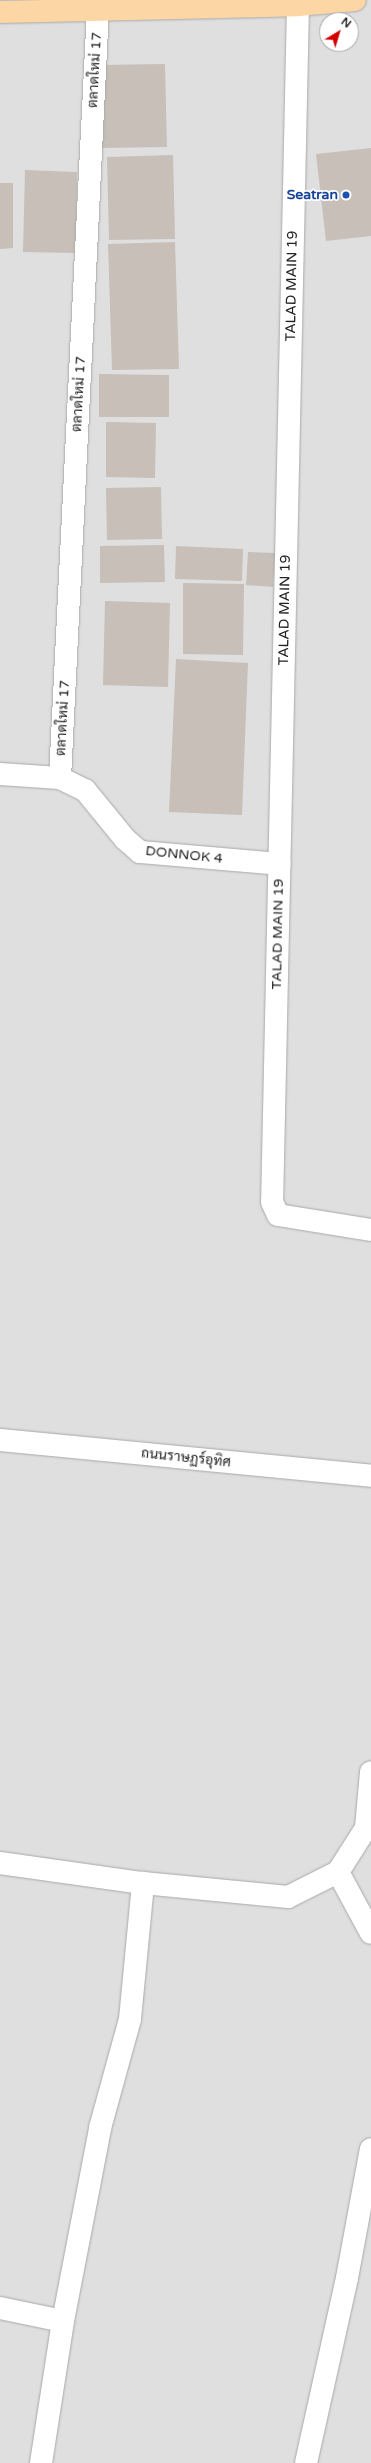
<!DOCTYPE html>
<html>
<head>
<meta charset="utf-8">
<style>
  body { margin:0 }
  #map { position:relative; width:371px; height:2463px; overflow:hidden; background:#f2efe9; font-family:"Varela Round",Sarabun,sans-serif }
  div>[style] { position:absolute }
  .residential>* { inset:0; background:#e0dfdf }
  .building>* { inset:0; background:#c7bfb8 }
  .roads { filter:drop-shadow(0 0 1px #a9a9a9) drop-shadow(0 0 1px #a9a9a9) }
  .minor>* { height:22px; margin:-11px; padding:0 11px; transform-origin:11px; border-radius:11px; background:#fff }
  .tertiary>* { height:22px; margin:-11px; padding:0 11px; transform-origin:11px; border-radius:11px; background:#fff }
  .primary>* { height:22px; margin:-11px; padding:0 11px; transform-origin:11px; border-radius:11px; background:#fcd6a4 }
  .dots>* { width:11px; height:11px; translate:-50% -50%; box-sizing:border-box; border:2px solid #fff; border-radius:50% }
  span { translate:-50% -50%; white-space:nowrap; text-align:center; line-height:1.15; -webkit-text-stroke:3.5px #fff; paint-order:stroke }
  .street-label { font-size:14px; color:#222 }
  .transit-label { font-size:14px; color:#164399; font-weight:700 }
  .right { translate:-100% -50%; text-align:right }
  .north { position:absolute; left:319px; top:12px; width:40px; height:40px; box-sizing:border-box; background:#fff; border:1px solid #a7a7a7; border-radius:50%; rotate:38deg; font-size:11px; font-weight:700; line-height:16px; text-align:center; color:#222 }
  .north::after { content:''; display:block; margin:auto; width:14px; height:18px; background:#d40000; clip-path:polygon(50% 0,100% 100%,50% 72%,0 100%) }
</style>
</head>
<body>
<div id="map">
  <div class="residential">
    <i style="clip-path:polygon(evenodd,0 0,371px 0,371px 2463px,0 2463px,0 0,327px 20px,351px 20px,351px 44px,327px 44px,327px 20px)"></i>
  </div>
  <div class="building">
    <i style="clip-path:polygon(165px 64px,167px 147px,101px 148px,99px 65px)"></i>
    <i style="clip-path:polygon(371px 148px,371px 236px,326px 241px,316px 154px)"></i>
    <i style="clip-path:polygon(173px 155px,175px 239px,109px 240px,107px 157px)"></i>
    <i style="clip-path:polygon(25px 170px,77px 172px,76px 253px,23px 252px)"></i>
    <i style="clip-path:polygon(0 183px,13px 183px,13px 248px,0 249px)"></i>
    <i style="clip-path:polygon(175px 242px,179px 369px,112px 370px,108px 244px)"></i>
    <i style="clip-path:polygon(99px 374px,169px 375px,169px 417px,99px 417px)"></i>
    <i style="clip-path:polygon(106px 422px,156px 423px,155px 478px,106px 477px)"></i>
    <i style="clip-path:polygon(161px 487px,162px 539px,107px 540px,106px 488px)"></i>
    <i style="clip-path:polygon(164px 545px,165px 582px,100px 583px,100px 546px)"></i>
    <i style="clip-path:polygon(176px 546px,243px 549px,242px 581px,175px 579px)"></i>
    <i style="clip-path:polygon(248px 552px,275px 553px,273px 587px,246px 585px)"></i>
    <i style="clip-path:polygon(183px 583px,244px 584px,243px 655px,183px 654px)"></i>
    <i style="clip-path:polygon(105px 601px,170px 603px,168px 687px,103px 685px)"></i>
    <i style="clip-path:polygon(176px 659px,248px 663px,242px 815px,169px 812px)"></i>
  </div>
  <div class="roads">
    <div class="minor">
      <i style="left:298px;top:5px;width:1197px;rotate:91.24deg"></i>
      <i style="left:272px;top:1202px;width:14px;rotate:65deg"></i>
      <i style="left:278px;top:1215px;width:94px;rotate:9.2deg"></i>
      <i style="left:0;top:774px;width:60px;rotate:3.8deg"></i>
      <i style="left:60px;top:778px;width:28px;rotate:26deg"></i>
      <i style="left:85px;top:790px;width:63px;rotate:50.8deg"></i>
      <i style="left:125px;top:839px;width:20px;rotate:41deg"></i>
      <i style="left:140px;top:852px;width:140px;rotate:4.9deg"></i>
      <i style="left:60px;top:778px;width:769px;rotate:-87.17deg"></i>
      <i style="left:0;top:1863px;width:144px;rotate:8deg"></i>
      <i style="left:143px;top:1883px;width:146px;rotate:5.5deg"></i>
      <i style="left:288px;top:1897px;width:56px;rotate:-26.6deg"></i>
      <i style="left:338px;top:1872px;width:52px;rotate:-57.5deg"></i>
      <i style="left:366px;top:1828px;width:56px;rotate:-84.9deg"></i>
      <i style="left:338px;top:1872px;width:69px;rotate:61.6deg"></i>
      <i style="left:0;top:2308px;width:64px;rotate:11.7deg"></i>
      <i style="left:41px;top:2463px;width:144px;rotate:-81.2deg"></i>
      <i style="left:63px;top:2321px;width:197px;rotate:-79.1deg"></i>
      <i style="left:100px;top:2128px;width:113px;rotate:-74.6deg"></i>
      <i style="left:130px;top:2019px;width:137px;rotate:-84.5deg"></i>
      <i style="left:306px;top:2463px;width:189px;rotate:-77.5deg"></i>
      <i style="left:347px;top:2278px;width:131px;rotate:-79.5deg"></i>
    </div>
    <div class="tertiary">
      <i style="left:0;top:1440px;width:373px;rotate:5.5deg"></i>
    </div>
    <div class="primary">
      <i style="left:0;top:12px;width:298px;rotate:-1.3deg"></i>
      <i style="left:298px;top:5px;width:57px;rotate:-5deg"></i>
    </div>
  </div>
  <div class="dots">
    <i style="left:346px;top:195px;background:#1a4fb4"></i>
  </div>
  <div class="street-label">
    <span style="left:95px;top:70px;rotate:-87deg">ตลาดใหม่ 17</span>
    <span style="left:292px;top:286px;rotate:-89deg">TALAD MAIN 19</span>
    <span style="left:79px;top:394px;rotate:-87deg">ตลาดใหม่ 17</span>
    <span style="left:285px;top:610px;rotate:-89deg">TALAD MAIN 19</span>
    <span style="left:63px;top:718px;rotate:-87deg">ตลาดใหม่ 17</span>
    <span style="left:184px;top:855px;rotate:6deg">DONNOK 4</span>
    <span style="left:278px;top:934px;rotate:-89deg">TALAD MAIN 19</span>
    <span style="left:186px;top:1458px;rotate:6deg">ถนนราษฏร์อุทิศ</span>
  </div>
  <div class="transit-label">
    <span class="right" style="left:338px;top:195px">Seatran</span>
  </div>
  <div class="north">N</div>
</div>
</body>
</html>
